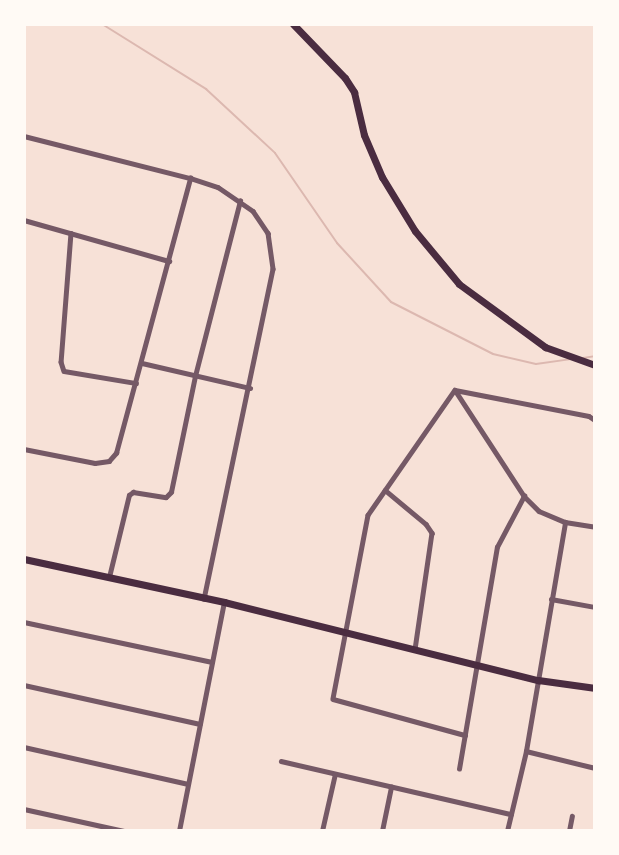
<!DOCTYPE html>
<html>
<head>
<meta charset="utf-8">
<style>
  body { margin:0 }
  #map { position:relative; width:619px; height:855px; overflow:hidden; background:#f7e1d7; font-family:"Fira Sans Condensed",sans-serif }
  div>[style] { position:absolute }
  .stream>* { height:2px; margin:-1px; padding:0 1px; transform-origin:1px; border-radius:1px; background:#dcb8b0 }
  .minor>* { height:4.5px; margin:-2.25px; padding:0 2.25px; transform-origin:2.25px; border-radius:2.25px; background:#755966 }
  .secondary>* { height:7px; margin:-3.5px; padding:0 3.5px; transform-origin:3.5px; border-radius:3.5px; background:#4a2c40 }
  span { translate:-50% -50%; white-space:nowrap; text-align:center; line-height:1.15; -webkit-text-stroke:6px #fffaf5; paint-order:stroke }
  .frame { position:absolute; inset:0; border:26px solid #fffaf5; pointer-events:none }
</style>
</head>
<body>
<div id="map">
  <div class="stream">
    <i style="left:102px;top:24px;width:123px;rotate:32deg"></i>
    <i style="left:206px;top:89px;width:94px;rotate:42.8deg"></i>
    <i style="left:275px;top:153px;width:109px;rotate:55.4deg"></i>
    <i style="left:337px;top:243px;width:80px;rotate:47.5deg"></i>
    <i style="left:391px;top:302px;width:114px;rotate:27deg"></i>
    <i style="left:493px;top:354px;width:44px;rotate:13.1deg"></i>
    <i style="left:536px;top:364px;width:35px;rotate:-8deg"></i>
    <i style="left:583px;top:358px;width:12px;rotate:-9deg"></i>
  </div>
  <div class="minor">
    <i style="left:24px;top:136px;width:171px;rotate:14.2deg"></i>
    <i style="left:190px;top:178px;width:29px;rotate:18deg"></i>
    <i style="left:218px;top:187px;width:42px;rotate:34.4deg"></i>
    <i style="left:253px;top:211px;width:27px;rotate:56deg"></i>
    <i style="left:268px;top:233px;width:36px;rotate:82deg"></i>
    <i style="left:273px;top:269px;width:337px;rotate:101.8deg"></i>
    <i style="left:24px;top:220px;width:151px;rotate:15.8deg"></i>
    <i style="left:71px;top:233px;width:129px;rotate:94.4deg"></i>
    <i style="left:61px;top:362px;width:9px;rotate:72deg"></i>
    <i style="left:64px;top:371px;width:73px;rotate:9.5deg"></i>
    <i style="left:142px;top:363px;width:111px;rotate:13deg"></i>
    <i style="left:455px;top:390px;width:152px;rotate:124.8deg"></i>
    <i style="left:368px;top:515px;width:187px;rotate:100.8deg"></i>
    <i style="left:333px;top:699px;width:137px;rotate:15.3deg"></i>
    <i style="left:455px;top:390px;width:126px;rotate:56.9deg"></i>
    <i style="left:524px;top:496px;width:21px;rotate:45deg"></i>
    <i style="left:539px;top:511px;width:28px;rotate:23deg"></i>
    <i style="left:565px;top:522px;width:30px;rotate:9deg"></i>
    <i style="left:455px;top:390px;width:136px;rotate:11deg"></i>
    <i style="left:589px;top:416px;width:7px;rotate:34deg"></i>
    <i style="left:24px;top:449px;width:72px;rotate:11.2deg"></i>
    <i style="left:95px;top:463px;width:14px;rotate:-8deg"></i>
    <i style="left:109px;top:461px;width:11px;rotate:-49deg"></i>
    <i style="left:116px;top:453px;width:285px;rotate:-74.9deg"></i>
    <i style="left:385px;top:490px;width:53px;rotate:39.7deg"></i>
    <i style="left:426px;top:524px;width:11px;rotate:56deg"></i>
    <i style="left:432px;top:533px;width:118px;rotate:98.3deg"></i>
    <i style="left:109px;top:577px;width:84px;rotate:-76.3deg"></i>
    <i style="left:129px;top:495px;width:5px;rotate:-37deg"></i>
    <i style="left:133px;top:492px;width:33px;rotate:9deg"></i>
    <i style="left:166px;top:497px;width:7px;rotate:-45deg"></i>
    <i style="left:171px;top:492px;width:118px;rotate:-78.3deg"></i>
    <i style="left:195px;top:376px;width:181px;rotate:-75.6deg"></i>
    <i style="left:551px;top:599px;width:45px;rotate:10.3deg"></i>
    <i style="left:24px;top:622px;width:192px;rotate:12deg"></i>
    <i style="left:24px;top:685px;width:180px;rotate:12.5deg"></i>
    <i style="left:24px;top:747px;width:168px;rotate:12.7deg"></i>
    <i style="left:526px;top:751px;width:71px;rotate:13.8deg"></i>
    <i style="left:281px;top:761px;width:236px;rotate:13deg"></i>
    <i style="left:459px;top:769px;width:225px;rotate:-80.3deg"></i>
    <i style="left:497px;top:547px;width:58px;rotate:-62.1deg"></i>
    <i style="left:24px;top:809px;width:102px;rotate:12.4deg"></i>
    <i style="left:179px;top:831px;width:233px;rotate:-78.9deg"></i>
    <i style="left:322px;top:831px;width:58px;rotate:-77.2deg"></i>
    <i style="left:382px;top:831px;width:45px;rotate:-78.4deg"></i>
    <i style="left:507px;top:831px;width:82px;rotate:-76.6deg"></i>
    <i style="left:526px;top:751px;width:232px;rotate:-80.3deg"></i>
    <i style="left:569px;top:831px;width:15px;rotate:-79deg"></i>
  </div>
  <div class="secondary">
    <i style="left:293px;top:24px;width:75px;rotate:46.1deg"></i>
    <i style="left:345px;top:78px;width:17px;rotate:57deg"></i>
    <i style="left:354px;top:92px;width:44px;rotate:76.9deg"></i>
    <i style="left:364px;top:135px;width:46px;rotate:66.8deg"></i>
    <i style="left:382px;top:177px;width:63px;rotate:58.6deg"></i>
    <i style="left:415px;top:231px;width:69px;rotate:50.3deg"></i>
    <i style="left:459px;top:284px;width:107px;rotate:36.2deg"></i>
    <i style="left:545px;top:347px;width:53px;rotate:19.8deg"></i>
    <i style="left:24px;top:559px;width:205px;rotate:12.1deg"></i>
    <i style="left:224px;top:602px;width:324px;rotate:14deg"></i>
    <i style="left:538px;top:680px;width:58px;rotate:8deg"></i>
  </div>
  <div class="frame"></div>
</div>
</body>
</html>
